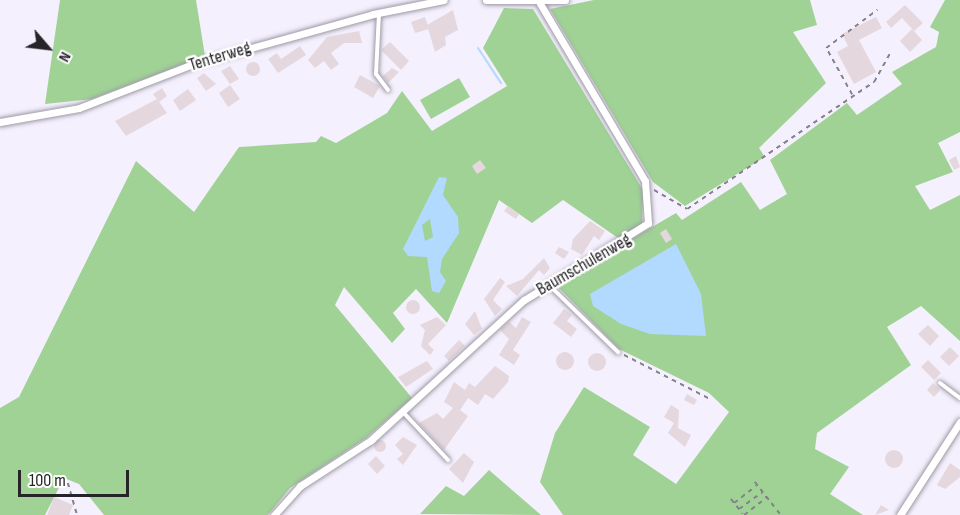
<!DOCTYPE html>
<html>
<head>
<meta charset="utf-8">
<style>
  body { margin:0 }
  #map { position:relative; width:960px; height:515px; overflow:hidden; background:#f5f0fd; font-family:"Sofia Sans Condensed",sans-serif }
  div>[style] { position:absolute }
  .green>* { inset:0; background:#a0d296 }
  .water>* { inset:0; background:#b2d9fe }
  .stream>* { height:2px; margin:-1px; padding:0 1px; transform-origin:1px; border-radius:1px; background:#b2d9fe }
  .building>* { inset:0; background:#e5d7de }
  .round { border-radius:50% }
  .path>* { height:1.5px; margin-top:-0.75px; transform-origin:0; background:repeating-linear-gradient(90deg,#85818a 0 4.5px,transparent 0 9px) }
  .roads { filter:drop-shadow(0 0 2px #9d99a5) drop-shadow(0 0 2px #9d99a5) }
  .lane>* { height:4px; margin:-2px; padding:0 2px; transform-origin:2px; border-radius:2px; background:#fff }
  .street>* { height:7px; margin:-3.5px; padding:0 3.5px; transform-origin:3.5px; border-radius:3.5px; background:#fff }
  span { translate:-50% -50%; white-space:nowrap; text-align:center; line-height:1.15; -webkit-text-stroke:5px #fff; paint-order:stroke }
  .street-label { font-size:18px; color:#262429 }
  .north { position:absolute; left:18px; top:18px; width:60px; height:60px; -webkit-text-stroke:4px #fff; paint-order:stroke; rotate:118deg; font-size:16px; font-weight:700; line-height:24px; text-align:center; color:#262429 }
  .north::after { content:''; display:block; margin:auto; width:21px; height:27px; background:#262429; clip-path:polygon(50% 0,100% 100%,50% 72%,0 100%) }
  .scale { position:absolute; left:18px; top:470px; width:111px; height:27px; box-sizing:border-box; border:3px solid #262429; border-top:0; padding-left:8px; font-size:18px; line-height:21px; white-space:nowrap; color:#262429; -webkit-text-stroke:4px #fff; paint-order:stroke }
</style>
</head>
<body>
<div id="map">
  <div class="green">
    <i style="clip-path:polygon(60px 0,196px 0,205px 56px,92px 99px,45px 104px)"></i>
    <i style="clip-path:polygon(594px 0,810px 0,817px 25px,793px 32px,826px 83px,759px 148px,765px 157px,685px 206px,653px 182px,550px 9px)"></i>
    <i style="clip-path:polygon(945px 0,960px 0,960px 132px,938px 143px,953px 172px,915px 186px,930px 210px,960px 195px,960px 341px,921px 306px,887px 327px,911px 365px,817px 433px,815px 449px,849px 467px,830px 494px,863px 515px,563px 515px,540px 482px,555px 433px,584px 387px,650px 427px,633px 455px,676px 484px,729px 412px,709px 393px,619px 349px,555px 284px,676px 213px,682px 220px,741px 182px,760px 210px,787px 194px,770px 160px,847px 103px,857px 115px,902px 84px,892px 72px,936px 47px,939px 32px,930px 27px)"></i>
    <i style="clip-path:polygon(504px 8px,533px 9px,643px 190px,642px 225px,618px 238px,563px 200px,532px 223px,499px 200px,447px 323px,416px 289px,393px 313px,405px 329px,392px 343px,344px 287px,335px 305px,412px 398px,366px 438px,290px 488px,268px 515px,104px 515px,79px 484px,64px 478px,45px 515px,0 515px,0 408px,19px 397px,136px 161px,194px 212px,239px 147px,316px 142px,321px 136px,336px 143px,387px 113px,402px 91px,432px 131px,507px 86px,483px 48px)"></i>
    <i style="clip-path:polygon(459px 78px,470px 97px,431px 119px,420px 100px)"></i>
    <i style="clip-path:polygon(489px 470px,541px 515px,420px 514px,446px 486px,464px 496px)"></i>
  </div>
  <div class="water">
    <i style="clip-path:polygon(evenodd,439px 177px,447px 178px,443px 195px,458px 217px,459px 233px,442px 259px,440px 272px,446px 281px,439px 293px,432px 291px,427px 257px,408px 256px,403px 249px,439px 177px,430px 219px,433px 237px,425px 241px,422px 225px,430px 219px)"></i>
    <i style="clip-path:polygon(676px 244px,701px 294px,706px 336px,650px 334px,621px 324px,593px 306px,590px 294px)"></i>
  </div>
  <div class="stream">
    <i style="left:478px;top:48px;width:42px;rotate:56.7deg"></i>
  </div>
  <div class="building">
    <i style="clip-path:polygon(905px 5px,923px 23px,914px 31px,902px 18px,891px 28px,886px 22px)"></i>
    <i style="clip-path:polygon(453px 10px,458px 30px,445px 37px,446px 45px,435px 52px,427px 25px)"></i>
    <i style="clip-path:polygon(425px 17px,429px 29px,415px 33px,411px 22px)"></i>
    <i style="clip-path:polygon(876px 17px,882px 28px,859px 40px,876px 72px,854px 84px,837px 52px,848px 46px,842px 34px)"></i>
    <i style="clip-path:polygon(912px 29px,922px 40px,910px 52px,900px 41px)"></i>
    <i style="clip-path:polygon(359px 31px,362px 43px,344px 43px,331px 53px,339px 64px,331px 70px,324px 61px,315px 68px,308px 60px,327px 37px)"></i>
    <i style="clip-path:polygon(390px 42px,409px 61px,401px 70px,381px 50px)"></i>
    <i style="clip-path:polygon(300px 46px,306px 55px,278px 73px,268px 59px,277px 53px,281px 59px)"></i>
    <i class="round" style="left:246px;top:62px;width:14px;height:14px"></i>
    <i style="clip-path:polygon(230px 66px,239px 79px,230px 84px,221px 71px)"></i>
    <i style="clip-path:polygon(392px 68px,399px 72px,388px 83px,383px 76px)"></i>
    <i style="clip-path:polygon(204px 73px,216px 84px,206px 91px,197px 78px)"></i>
    <i style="clip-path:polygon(360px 75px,380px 86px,373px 98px,354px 87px)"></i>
    <i style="clip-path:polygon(230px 85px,240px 99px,228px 107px,219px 93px)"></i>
    <i style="clip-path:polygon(162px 88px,167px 96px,159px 102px,153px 94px)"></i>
    <i style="clip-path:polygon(188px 89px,196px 100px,180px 111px,173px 100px)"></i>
    <i style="clip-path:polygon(157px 99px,167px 113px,126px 136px,115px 121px)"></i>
    <i style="clip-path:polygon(956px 156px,960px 167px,954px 170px,949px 160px)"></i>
    <i style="clip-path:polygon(480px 160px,486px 168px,477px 174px,472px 166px)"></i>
    <i style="clip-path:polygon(508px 206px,519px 214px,516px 219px,504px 211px)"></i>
    <i style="clip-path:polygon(590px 221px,605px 231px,599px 240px,594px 236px,582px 255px,571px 249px,573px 239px)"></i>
    <i style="clip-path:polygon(666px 229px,672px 239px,666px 243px,660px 233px)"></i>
    <i style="clip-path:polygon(559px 247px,569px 252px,564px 259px,555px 253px)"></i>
    <i style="clip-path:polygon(544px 258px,550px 268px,544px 275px,539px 270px,517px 296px,506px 286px,523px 279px)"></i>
    <i style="clip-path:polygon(500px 278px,505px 282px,493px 300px,502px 309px,495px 316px,484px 299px)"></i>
    <i class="round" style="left:406px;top:300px;width:14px;height:14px"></i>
    <i style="clip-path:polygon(564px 309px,572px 315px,567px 321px,577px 329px,571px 337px,553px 323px)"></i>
    <i style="clip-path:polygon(475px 311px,482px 329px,474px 335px,465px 324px)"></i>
    <i style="clip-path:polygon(437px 317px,446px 325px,428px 344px,434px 350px,430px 355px,421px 346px,425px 330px,420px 325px)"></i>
    <i style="clip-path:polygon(522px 317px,531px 322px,513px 350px,520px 355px,514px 365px,499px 355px,509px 339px,500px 330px,509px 322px,516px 328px)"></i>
    <i style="clip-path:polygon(928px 325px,939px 336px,930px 346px,918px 334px)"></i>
    <i style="clip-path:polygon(459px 340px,465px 346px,449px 361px,444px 356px)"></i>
    <i style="clip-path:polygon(950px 347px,959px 356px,949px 366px,940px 357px)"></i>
    <i class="round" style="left:556px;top:352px;width:18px;height:18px"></i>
    <i class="round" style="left:588px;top:353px;width:18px;height:18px"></i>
    <i style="clip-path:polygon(928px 360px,941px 373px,934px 380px,921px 367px)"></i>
    <i style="clip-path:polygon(427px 361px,433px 369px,406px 387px,398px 377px)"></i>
    <i style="clip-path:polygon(495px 366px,509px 376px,508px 382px,493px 399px,485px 394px,478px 405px,468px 398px,460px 410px,468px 416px,444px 450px,419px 423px,437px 413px,443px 419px,453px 408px,444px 402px,454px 382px,465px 390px,469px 383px,475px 387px)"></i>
    <i style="clip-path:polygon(933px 383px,940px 390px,934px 397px,927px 390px)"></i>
    <i style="clip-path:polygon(687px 394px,697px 400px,694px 405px,684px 400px)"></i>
    <i style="clip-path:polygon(671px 405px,679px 410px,678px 428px,691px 435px,685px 447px,668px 433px,674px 423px,664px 417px)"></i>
    <i style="clip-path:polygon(403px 437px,417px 445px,403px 465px,397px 459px,403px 454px,395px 445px)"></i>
    <i class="round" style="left:374px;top:440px;width:12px;height:12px"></i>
    <i class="round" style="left:885px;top:450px;width:18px;height:18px"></i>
    <i style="clip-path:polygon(464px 453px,474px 462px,463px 483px,449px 469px)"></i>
    <i style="clip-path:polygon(376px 456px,385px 466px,377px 474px,368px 464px)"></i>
    <i style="clip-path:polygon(950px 463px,960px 470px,960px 477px,945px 489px,937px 485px)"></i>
    <i style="clip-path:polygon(54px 497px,73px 505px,69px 515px,47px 515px)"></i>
    <i style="clip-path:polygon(881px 505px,889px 510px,875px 515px)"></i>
  </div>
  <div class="path">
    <i style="left:852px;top:95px;width:54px;rotate:-119deg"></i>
    <i style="left:826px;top:48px;width:64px;rotate:-36.7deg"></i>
    <i style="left:654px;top:190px;width:38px;rotate:30deg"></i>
    <i style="left:687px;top:209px;width:226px;rotate:-34.2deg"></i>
    <i style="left:874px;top:82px;width:35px;rotate:-61deg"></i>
    <i style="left:624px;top:355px;width:97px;rotate:27.1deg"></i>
    <i style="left:755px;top:482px;width:42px;rotate:51.8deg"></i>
    <i style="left:68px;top:483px;width:33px;rotate:74deg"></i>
    <i style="left:731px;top:499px;width:19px;rotate:51deg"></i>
    <i style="left:734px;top:503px;width:28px;rotate:-38deg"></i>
    <i style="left:739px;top:509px;width:29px;rotate:-36deg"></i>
    <i style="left:744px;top:515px;width:29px;rotate:-38deg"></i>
  </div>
  <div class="roads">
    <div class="lane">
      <i style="left:379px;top:13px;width:61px;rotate:92.8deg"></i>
      <i style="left:376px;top:74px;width:20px;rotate:53deg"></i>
      <i style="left:548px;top:284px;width:98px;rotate:44.2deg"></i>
      <i style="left:940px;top:383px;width:25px;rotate:37deg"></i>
      <i style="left:403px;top:412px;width:66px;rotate:46.8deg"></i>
    </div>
    <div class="street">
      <i style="left:486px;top:0;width:79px"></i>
      <i style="left:0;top:122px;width:80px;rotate:-10deg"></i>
      <i style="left:79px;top:108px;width:122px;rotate:-21.1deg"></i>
      <i style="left:193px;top:64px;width:187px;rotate:-15.5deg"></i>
      <i style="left:373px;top:14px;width:72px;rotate:-11.2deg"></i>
      <i style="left:274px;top:515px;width:39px;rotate:-48deg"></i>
      <i style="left:300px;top:486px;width:85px;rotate:-32.9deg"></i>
      <i style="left:371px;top:440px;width:207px;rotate:-42.5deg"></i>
      <i style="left:524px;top:300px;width:146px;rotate:-31.8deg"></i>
      <i style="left:648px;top:223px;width:42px;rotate:-94.1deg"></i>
      <i style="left:645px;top:181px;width:210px;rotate:-120.6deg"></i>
      <i style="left:900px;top:515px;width:111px;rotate:-57.2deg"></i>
    </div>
  </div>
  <div class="street-label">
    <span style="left:220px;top:57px;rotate:-17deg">Tenterweg</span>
    <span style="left:584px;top:265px;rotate:-30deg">Baumschulenweg</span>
  </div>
  <div class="north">N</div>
  <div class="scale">100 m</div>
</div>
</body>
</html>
